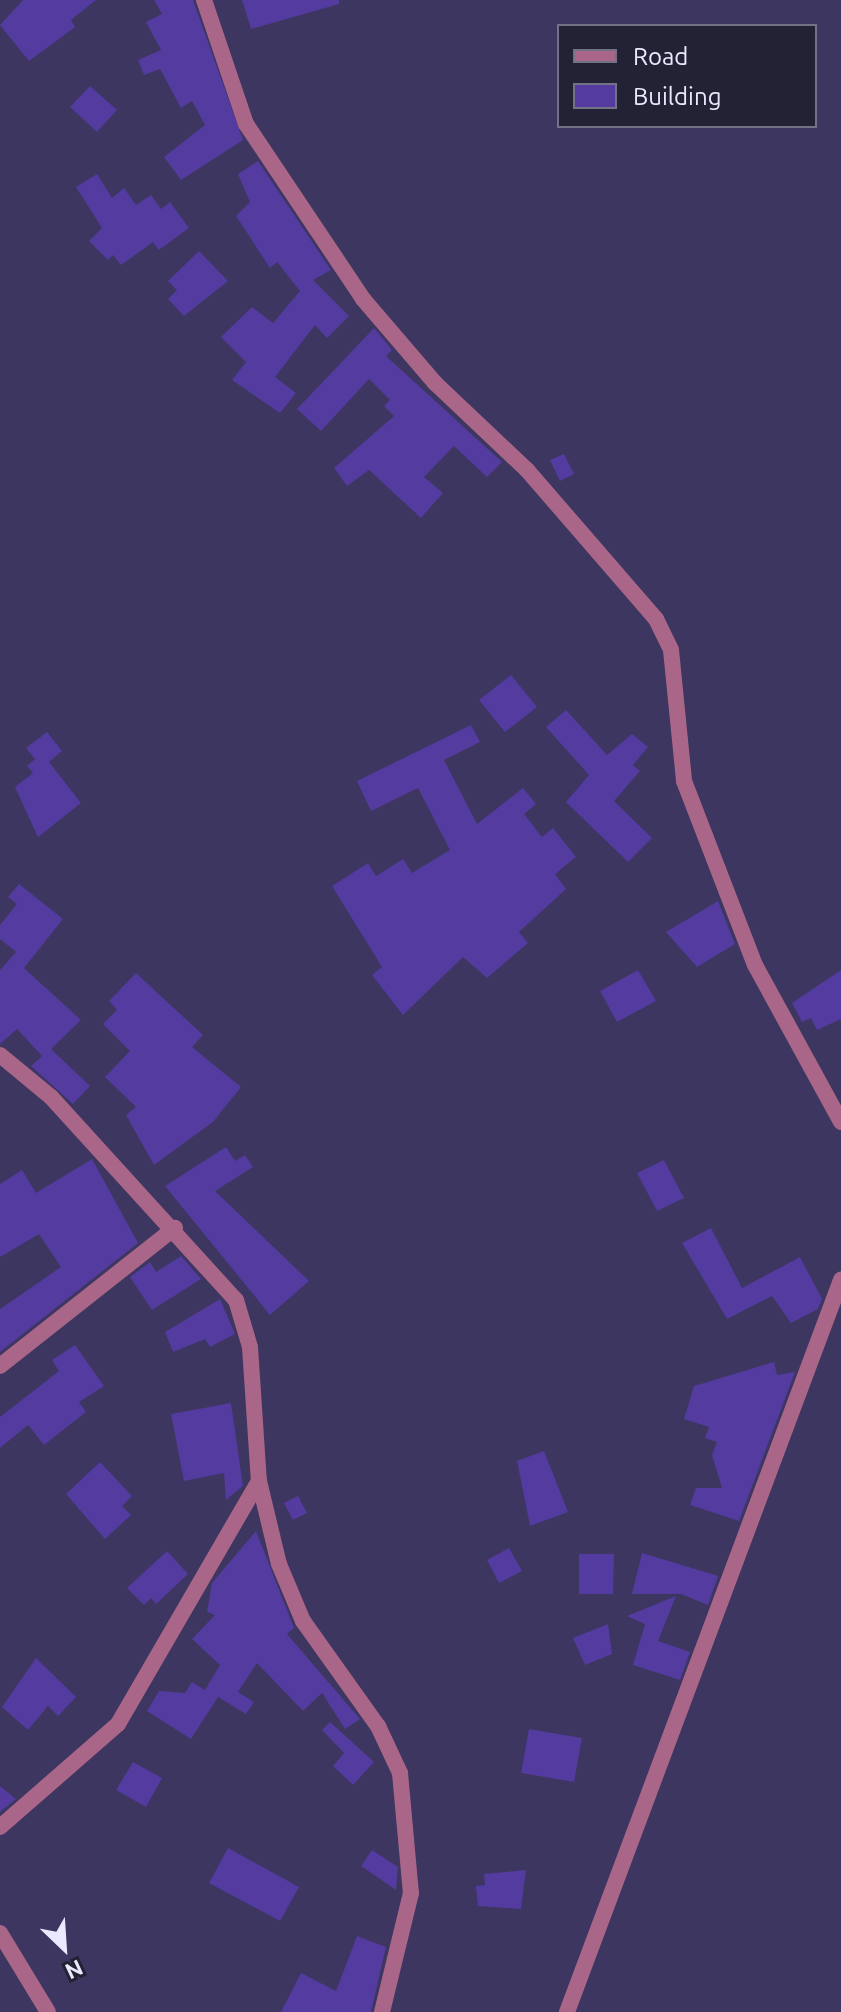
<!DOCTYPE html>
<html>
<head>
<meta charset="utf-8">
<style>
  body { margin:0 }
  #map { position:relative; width:841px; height:2012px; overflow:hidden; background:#3c3660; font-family:Ubuntu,sans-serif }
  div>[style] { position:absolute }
  .building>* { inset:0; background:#533b9f }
  .minor>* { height:16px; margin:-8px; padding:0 8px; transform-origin:8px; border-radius:8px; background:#a68 }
  .tertiary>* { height:16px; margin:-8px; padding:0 8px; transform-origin:8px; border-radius:8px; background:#a68 }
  span { translate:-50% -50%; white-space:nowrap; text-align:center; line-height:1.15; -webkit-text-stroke:8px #232134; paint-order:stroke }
  .legend { position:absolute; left:557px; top:24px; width:260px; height:104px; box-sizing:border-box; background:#232134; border:2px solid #737185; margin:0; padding:10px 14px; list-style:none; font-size:24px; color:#eae9fe }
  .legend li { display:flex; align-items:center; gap:16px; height:40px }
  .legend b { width:40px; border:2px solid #737185 }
  .north { position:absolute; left:24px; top:1908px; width:80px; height:80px; -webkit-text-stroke:6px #232134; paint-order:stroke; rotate:155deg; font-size:22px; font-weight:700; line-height:32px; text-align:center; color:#eae9fe }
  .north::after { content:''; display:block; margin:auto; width:28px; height:36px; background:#eae9fe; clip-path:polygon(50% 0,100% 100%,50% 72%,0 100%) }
</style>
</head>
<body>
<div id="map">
  <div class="building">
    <i style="clip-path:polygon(23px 0,96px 0,71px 20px,75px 27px,29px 61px,0 25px)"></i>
    <i style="clip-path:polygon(154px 0,193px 0,243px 140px,181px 180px,164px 157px,205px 125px,192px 101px,181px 108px,160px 69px,144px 75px,138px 60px,161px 50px,146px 22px,162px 14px)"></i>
    <i style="clip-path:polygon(242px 0,339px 0,339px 4px,251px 29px)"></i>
    <i style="clip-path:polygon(90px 86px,117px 110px,97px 132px,70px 107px)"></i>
    <i style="clip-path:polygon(258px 161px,331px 270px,313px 280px,349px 316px,327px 338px,315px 325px,275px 377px,296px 393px,280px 413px,232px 380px,246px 362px,221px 337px,252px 307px,273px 323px,300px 291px,277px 262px,270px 268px,236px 216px,250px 202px,238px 174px)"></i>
    <i style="clip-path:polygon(97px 174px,112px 198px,124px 188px,136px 205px,151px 195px,161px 209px,170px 202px,189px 228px,159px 250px,153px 242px,121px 265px,113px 255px,108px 260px,89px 241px,102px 228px,76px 187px)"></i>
    <i style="clip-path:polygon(199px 251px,228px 281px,184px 316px,168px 299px,177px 290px,168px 281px)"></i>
    <i style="clip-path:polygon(374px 328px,392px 350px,386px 356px,502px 462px,487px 477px,454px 446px,424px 477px,443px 493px,421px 518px,369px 470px,347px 486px,334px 468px,394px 416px,384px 406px,390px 400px,369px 379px,321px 431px,297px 409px)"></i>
    <i style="clip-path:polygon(564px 454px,574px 474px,560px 481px,550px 460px)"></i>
    <i style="clip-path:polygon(511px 675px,537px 707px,505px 732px,479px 700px)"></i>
    <i style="clip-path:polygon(566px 710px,607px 755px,632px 734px,648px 747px,633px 765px,640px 771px,614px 801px,652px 838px,628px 862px,566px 802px,589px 775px,546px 727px)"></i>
    <i style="clip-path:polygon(471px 725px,480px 742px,444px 760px,477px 824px,523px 788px,536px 804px,524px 814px,542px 837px,553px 828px,576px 857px,555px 874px,566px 889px,519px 932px,528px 943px,487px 978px,463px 957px,403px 1015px,372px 975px,382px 967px,332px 886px,368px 863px,376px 876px,403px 859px,412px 873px,450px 850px,418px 788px,371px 811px,357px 781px)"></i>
    <i style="clip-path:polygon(47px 732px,62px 751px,49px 762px,81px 803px,38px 837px,15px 787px,33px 773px,27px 766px,35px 759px,26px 748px)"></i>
    <i style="clip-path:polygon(19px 884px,63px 919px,24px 968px,81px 1020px,51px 1049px,90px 1086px,73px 1104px,31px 1066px,42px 1056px,17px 1029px,0 1044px,0 970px,16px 952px,0 939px,0 925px,17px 904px,8px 897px)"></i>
    <i style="clip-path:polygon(718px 901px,735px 944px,697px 967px,666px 932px)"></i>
    <i style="clip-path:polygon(638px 970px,656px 1001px,617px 1022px,600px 991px)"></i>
    <i style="clip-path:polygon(841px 970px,841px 1019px,817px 1030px,811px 1018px,802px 1022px,792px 1003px)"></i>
    <i style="clip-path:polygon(136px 973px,203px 1035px,192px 1047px,241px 1087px,213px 1122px,154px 1165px,126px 1115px,136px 1107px,105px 1077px,130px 1051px,103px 1024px,117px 1010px,109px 1001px)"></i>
    <i style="clip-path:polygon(226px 1147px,235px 1161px,245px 1155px,253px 1167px,215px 1191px,309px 1281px,270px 1315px,165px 1186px)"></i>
    <i style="clip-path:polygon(92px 1159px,138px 1243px,0 1352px,0 1309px,61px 1267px,39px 1234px,0 1257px,0 1184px,22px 1170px,36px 1193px)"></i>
    <i style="clip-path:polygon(664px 1160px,684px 1198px,657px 1211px,637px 1173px)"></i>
    <i style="clip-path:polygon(711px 1228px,742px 1288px,800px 1257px,822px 1299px,818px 1309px,791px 1323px,772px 1296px,727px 1319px,682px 1243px)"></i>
    <i style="clip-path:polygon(181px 1256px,201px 1279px,152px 1310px,130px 1277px,150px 1262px,156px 1272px)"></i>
    <i style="clip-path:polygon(220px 1299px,235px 1334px,210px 1347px,205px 1339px,173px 1352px,165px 1332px)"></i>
    <i style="clip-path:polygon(75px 1345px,104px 1386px,79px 1402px,86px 1412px,44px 1445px,28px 1425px,0 1448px,0 1417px,59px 1371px,52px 1360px)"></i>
    <i style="clip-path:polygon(774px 1362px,777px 1375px,795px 1372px,739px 1521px,690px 1505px,696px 1488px,722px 1488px,712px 1455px,717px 1442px,705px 1438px,709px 1427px,684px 1419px,694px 1386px)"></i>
    <i style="clip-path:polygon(231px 1403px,243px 1486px,226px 1500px,224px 1473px,184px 1481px,171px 1414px)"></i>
    <i style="clip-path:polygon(544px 1451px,568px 1512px,530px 1526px,517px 1461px)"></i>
    <i style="clip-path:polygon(100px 1462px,132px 1496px,122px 1506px,131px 1515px,105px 1539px,66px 1494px)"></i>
    <i style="clip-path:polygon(298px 1496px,307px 1513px,293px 1520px,284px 1503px)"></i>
    <i style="clip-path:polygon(256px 1531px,294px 1628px,287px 1634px,360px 1719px,345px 1729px,322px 1693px,303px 1711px,257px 1663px,238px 1692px,254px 1702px,246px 1714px,218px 1697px,191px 1739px,147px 1711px,159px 1691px,185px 1693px,192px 1682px,205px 1690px,220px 1665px,192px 1639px,215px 1615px,207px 1612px,212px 1583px)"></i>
    <i style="clip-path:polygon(509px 1548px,522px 1571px,499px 1583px,487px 1560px)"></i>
    <i style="clip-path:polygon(167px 1551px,188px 1574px,156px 1604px,151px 1598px,144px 1605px,127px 1588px)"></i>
    <i style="clip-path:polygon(642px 1553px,718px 1576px,708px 1605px,681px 1594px,632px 1594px)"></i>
    <i style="clip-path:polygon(579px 1554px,614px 1554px,613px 1594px,579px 1594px)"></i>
    <i style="clip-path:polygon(676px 1596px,658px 1641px,690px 1652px,680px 1680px,633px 1665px,645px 1624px,627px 1616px)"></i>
    <i style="clip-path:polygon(608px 1624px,612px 1654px,585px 1665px,573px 1638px)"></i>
    <i style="clip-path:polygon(36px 1658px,76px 1697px,58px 1716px,48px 1706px,28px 1730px,2px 1707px)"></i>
    <i style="clip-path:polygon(330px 1722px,374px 1762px,353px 1785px,333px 1766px,344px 1753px,322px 1730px)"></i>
    <i style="clip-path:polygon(529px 1729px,582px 1738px,574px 1782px,521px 1773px)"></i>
    <i style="clip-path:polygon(133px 1762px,162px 1778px,146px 1807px,116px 1790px)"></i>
    <i style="clip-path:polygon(0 1786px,16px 1799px,0 1812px)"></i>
    <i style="clip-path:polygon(228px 1848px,299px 1887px,280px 1921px,209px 1883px)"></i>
    <i style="clip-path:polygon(372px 1850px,398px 1867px,396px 1890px,361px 1866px)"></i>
    <i style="clip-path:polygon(526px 1870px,521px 1909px,478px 1906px,476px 1886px,485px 1885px,484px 1874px)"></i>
    <i style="clip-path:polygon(357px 1936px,386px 1947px,371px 2012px,281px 2012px,301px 1973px,336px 1991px)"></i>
  </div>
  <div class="minor">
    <i style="left:204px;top:0;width:131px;rotate:71.3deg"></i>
    <i style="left:246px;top:124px;width:211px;rotate:56.2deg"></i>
    <i style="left:363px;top:299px;width:111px;rotate:49.4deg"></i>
    <i style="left:435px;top:383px;width:127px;rotate:43.4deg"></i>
    <i style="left:527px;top:470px;width:197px;rotate:49.1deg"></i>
    <i style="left:656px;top:619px;width:34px;rotate:64deg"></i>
    <i style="left:671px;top:650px;width:132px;rotate:84.3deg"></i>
    <i style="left:684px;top:781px;width:197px;rotate:68.9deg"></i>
    <i style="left:755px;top:965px;width:179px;rotate:61.3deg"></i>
    <i style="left:0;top:1366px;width:223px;rotate:-38.3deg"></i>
    <i style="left:0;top:1827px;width:157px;rotate:-41.1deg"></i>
    <i style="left:118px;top:1724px;width:281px;rotate:-59.9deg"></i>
    <i style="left:0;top:1933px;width:92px;rotate:58.7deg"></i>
    <i style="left:567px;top:2012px;width:782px;rotate:-69.48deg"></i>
  </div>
  <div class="tertiary">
    <i style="left:0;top:1055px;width:66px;rotate:39.5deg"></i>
    <i style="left:51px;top:1097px;width:275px;rotate:47.7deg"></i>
    <i style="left:236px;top:1300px;width:49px;rotate:73.4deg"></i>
    <i style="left:250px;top:1347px;width:134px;rotate:86.2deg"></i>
    <i style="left:259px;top:1481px;width:85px;rotate:76.5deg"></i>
    <i style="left:279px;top:1564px;width:62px;rotate:67.2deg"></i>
    <i style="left:303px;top:1621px;width:129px;rotate:54.5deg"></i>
    <i style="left:378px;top:1726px;width:52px;rotate:64.9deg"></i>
    <i style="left:400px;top:1773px;width:121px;rotate:84.8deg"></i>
    <i style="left:411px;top:1893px;width:122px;rotate:103.7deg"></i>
  </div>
  <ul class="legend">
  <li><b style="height:10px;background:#a68"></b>Road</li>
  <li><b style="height:22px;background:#533b9f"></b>Building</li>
  </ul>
  <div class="north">N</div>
</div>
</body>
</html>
